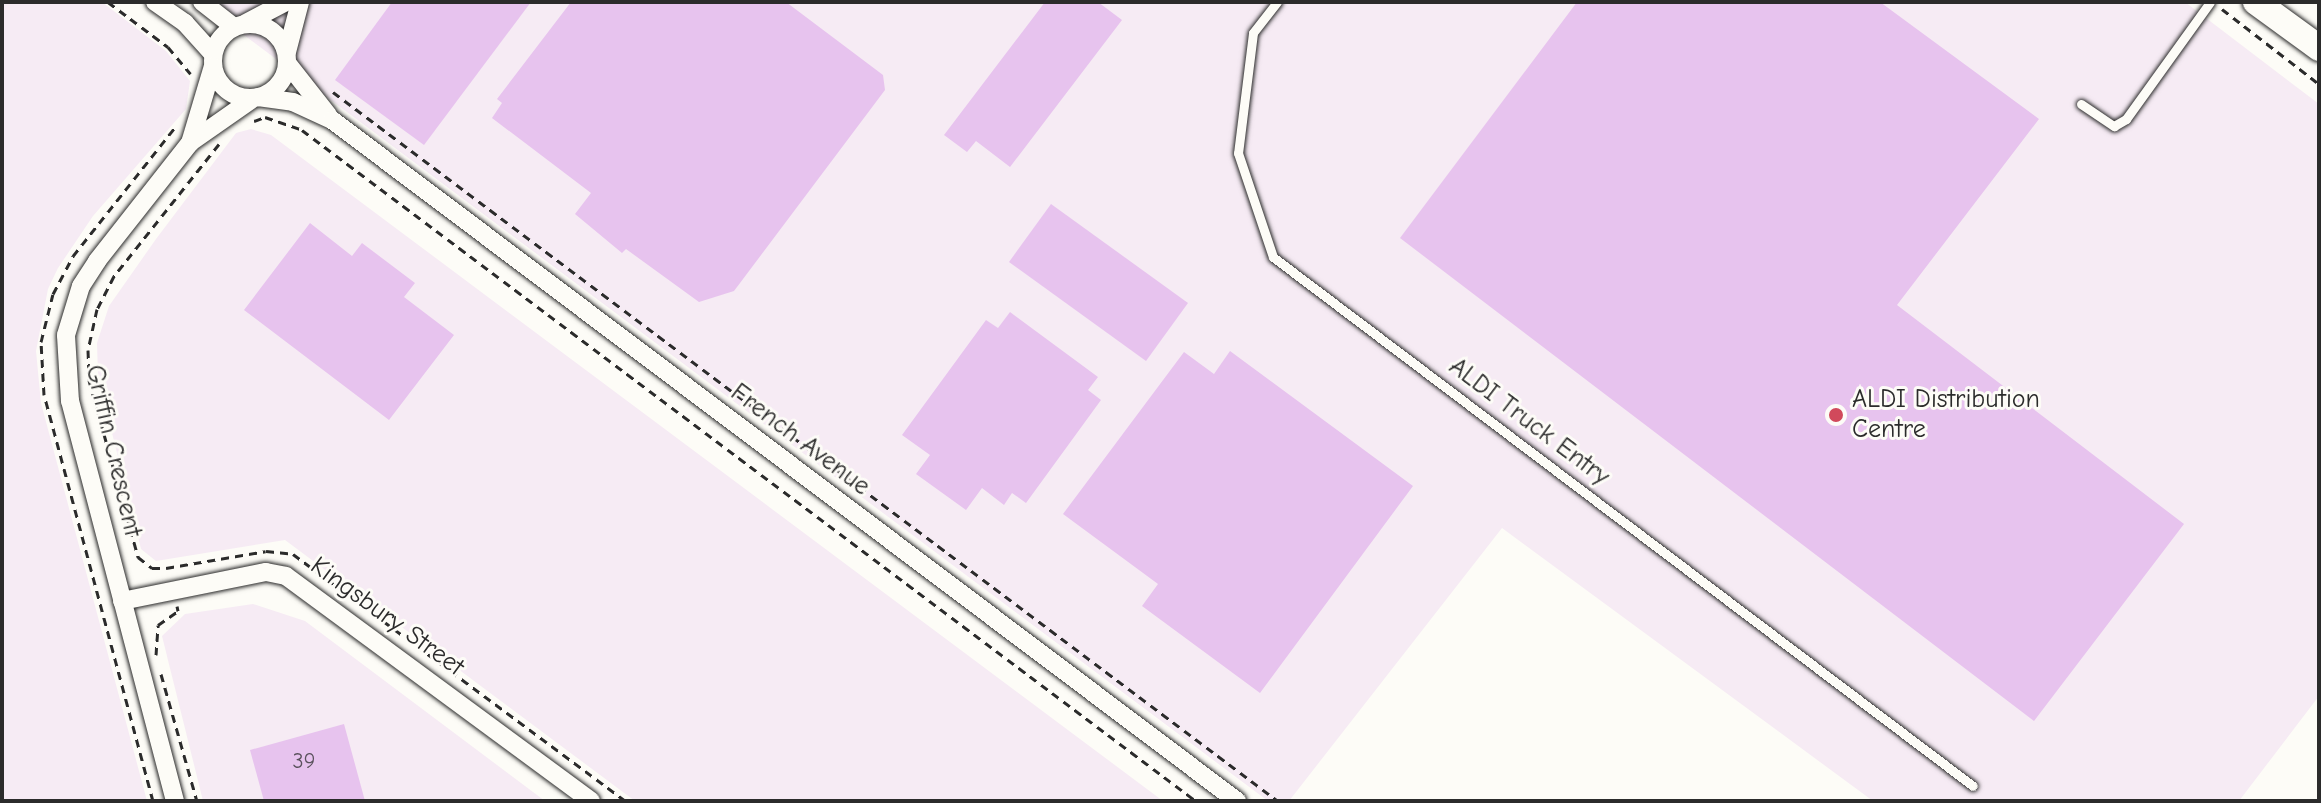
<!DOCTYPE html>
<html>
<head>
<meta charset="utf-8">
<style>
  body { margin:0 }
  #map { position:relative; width:2321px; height:803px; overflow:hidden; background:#fdfcf7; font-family:"Comic Neue",sans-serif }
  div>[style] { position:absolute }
  .built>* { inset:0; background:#f6ebf4 }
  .building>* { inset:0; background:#e7c3ee }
  .path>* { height:3px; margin-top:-1.5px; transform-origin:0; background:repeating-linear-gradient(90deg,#2b2b2b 0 8px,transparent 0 14px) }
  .roads { filter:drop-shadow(0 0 2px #2b2b2b) drop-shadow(0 0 2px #2b2b2b) }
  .lane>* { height:9px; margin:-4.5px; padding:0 4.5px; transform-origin:4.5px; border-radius:4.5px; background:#fdfcf7 }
  .street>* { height:18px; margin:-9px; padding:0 9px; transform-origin:9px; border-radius:9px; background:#fdfcf7 }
  .street>.ring { margin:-9px; padding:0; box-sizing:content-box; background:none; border:18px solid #fdfcf7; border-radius:50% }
  .secondary>* { height:26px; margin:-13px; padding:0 13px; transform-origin:13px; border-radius:13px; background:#fdfcf7 }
  .dots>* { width:22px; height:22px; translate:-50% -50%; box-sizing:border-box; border:4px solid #fdfcf7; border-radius:50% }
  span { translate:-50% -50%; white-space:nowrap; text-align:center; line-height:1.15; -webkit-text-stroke:6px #fdfcf7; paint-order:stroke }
  .number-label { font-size:22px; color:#5a515c }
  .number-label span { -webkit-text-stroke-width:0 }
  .poi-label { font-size:26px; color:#2b2b2b }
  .left { translate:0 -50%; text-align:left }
  .street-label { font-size:26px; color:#2b2b2b }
  .frame { position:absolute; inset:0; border:4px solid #2b2b2b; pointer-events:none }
</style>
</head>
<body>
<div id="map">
  <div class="built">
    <i style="clip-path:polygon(2px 2px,102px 2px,166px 51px,190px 81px,186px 109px,93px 216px,58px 268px,48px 289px,36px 351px,41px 403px,147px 801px,2px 801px)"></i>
    <i style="clip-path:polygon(200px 2px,2185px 2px,2319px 104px,2319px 696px,2239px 801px,1873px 801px,1502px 528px,1289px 801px,1268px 801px)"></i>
    <i style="clip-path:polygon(251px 129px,271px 135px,1163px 801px,635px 801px,285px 540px,156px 561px,141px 549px,98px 377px,97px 343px,109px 306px,156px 239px,236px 133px)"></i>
    <i style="clip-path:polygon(253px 604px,305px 621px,545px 801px,203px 801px,162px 636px,185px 614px)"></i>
  </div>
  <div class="building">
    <i style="clip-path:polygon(392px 2px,531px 2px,424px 145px,335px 80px)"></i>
    <i style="clip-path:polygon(571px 2px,786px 2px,883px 75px,885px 90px,734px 291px,699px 302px,626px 249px,622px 253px,575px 214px,591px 193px,492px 118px,502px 103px,497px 99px)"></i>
    <i style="clip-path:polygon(1045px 2px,1098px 2px,1122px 20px,1010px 167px,976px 141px,967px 152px,944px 135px)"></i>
    <i style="clip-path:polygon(1577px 2px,1880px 2px,2039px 119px,1897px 305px,2184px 524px,2034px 721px,1400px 238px)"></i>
    <i style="clip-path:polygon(1051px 204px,1188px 303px,1146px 361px,1009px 262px)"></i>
    <i style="clip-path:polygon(310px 223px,352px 256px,362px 243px,415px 283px,404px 297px,454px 335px,389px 420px,244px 310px)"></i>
    <i style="clip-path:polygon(1010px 312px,1098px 377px,1088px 390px,1101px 400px,1026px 503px,1012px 493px,1004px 505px,982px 488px,966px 510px,916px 474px,930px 455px,902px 435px,986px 320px,998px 328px)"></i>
    <i style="clip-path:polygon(1230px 351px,1413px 486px,1260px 693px,1142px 606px,1158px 584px,1063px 514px,1184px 352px,1214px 374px)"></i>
    <i style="clip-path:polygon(344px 724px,365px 801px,264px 801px,250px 750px)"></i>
  </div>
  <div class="path">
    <i style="left:108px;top:2px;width:75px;rotate:36.9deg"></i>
    <i style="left:168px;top:47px;width:35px;rotate:50deg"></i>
    <i style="left:2222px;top:9px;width:123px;rotate:37.7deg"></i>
    <i style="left:333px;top:92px;width:1181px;rotate:36.88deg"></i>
    <i style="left:254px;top:121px;width:12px;rotate:-20deg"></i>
    <i style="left:265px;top:117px;width:39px;rotate:19deg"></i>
    <i style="left:302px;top:130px;width:1118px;rotate:36.89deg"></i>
    <i style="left:219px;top:144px;width:169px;rotate:128.5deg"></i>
    <i style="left:114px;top:276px;width:37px;rotate:117deg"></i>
    <i style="left:97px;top:309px;width:42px;rotate:102.4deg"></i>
    <i style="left:88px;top:350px;width:30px;rotate:88deg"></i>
    <i style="left:89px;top:380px;width:184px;rotate:74.5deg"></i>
    <i style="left:138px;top:557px;width:18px;rotate:38deg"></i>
    <i style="left:152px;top:568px;width:14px"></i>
    <i style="left:166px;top:568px;width:101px;rotate:-9.6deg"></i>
    <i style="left:266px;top:551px;width:27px;rotate:6deg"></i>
    <i style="left:293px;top:554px;width:415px;rotate:36.6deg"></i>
    <i style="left:156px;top:655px;width:30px;rotate:-86deg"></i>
    <i style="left:158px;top:625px;width:24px;rotate:-35deg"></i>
    <i style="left:178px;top:611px;width:5px;rotate:-101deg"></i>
    <i style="left:161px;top:674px;width:132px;rotate:74.2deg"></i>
    <i style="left:153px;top:801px;width:420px;rotate:-105deg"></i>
    <i style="left:44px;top:395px;width:53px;rotate:-93.2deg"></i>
    <i style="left:41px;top:342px;width:49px;rotate:-76deg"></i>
    <i style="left:53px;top:294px;width:43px;rotate:-62.2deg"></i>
    <i style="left:73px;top:256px;width:167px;rotate:-51.6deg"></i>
  </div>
  <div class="roads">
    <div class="lane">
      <i style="left:1277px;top:2px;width:39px;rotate:128deg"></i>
      <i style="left:1253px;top:33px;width:121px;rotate:97.1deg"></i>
      <i style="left:1238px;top:153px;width:110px;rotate:71.4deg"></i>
      <i style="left:1273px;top:257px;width:877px;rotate:37.08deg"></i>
      <i style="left:2081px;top:104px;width:40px;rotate:34deg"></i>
      <i style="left:2114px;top:126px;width:14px;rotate:-30deg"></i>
      <i style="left:2126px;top:119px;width:144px;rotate:-54.3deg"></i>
    </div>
    <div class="street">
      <i style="left:155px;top:2px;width:37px;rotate:35deg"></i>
      <i style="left:185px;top:23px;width:42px;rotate:47.9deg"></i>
      <i style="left:202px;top:2px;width:41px;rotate:38deg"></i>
      <i style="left:246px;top:23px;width:45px;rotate:-27.7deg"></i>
      <i class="ring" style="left:213px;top:24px;width:56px;height:56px"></i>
      <i style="left:287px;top:52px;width:52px;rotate:-75.4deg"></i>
      <i style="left:288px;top:64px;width:65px;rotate:51.9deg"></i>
      <i style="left:258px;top:97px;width:35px;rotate:8deg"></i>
      <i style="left:293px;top:102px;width:43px;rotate:24.8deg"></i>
      <i style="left:332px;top:120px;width:1133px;rotate:36.96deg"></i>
      <i style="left:191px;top:142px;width:73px;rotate:-35deg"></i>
      <i style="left:122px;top:601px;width:147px;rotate:-11.4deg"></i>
      <i style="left:266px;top:572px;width:20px;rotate:11deg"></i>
      <i style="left:286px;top:576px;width:379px;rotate:36.4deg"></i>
      <i style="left:175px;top:801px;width:414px;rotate:-104.7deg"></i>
      <i style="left:70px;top:401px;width:66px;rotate:-93.5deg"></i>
      <i style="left:66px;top:335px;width:51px;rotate:-73deg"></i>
      <i style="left:81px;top:286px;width:30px;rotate:-57deg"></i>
      <i style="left:97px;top:261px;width:150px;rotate:-51.8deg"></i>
      <i style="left:190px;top:143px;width:80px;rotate:-73.4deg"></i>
    </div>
    <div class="secondary">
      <i style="left:2256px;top:2px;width:78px;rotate:36.1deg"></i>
    </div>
  </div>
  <div class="dots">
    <i style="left:1836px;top:415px;background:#d1495b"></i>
  </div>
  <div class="number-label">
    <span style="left:304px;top:762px">39</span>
  </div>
  <div class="poi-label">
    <span class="left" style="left:1852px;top:415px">ALDI Distribution<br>Centre</span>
  </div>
  <div class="street-label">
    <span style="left:1529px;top:422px;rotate:37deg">ALDI Truck Entry</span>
    <span style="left:800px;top:440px;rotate:37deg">French Avenue</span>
    <span style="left:113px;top:451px;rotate:77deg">Griffin Crescent</span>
    <span style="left:387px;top:617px;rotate:36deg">Kingsbury Street</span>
  </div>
  <div class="frame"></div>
</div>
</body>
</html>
